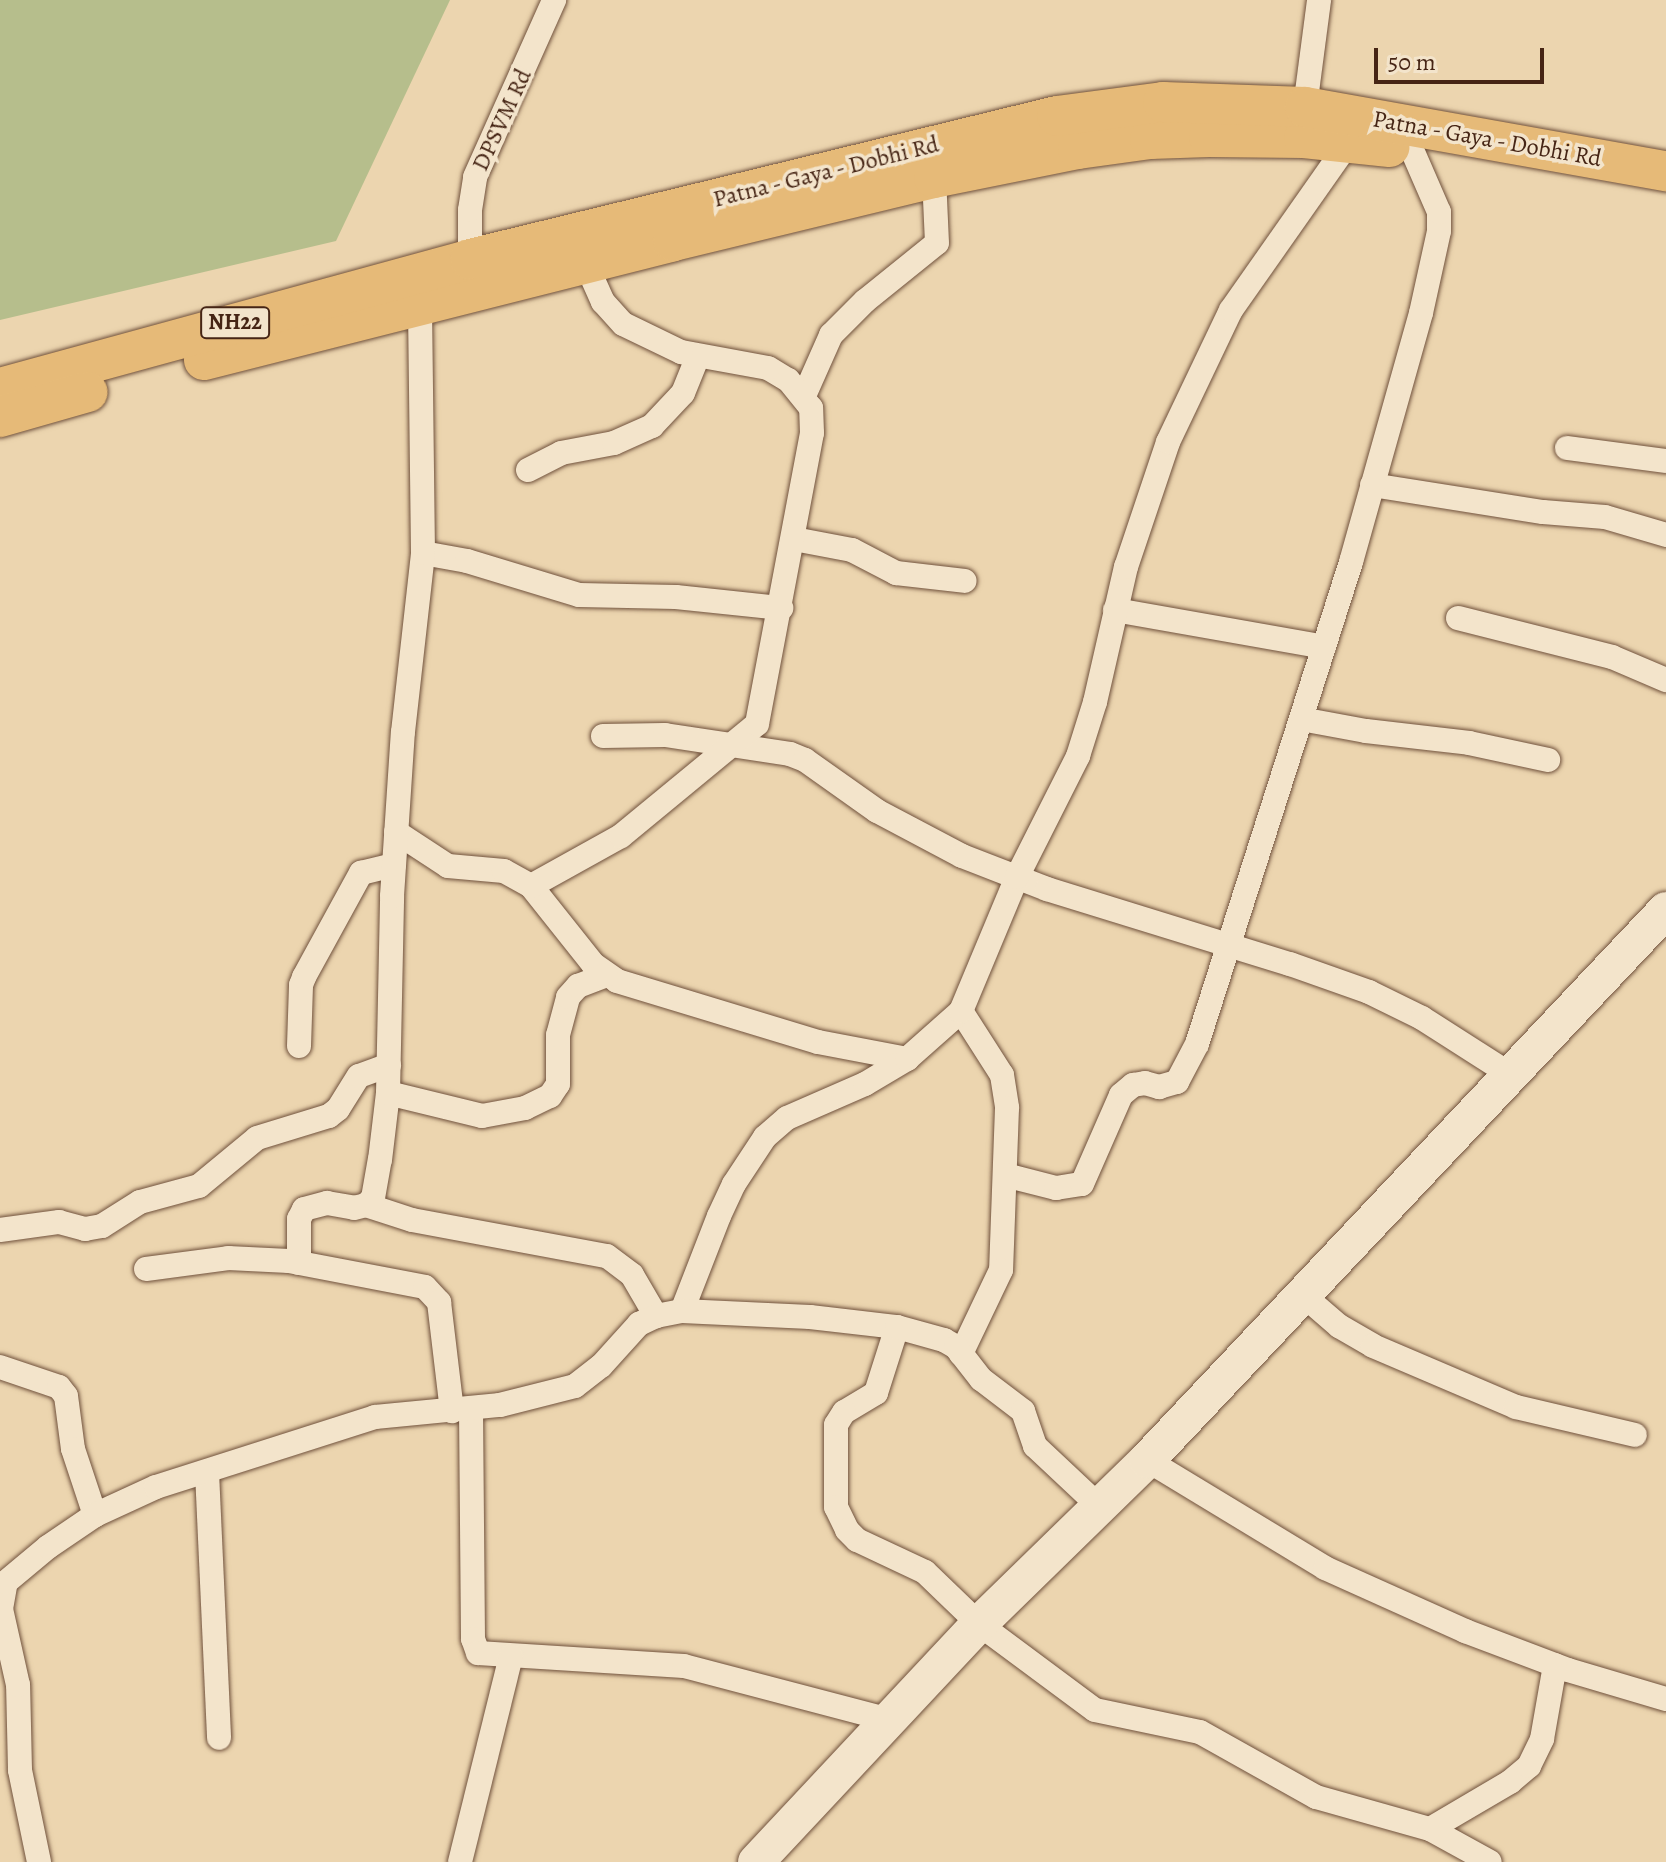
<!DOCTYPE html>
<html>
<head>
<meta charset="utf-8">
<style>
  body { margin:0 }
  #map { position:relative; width:1666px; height:1862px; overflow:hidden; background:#ecd5af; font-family:Alegreya,serif }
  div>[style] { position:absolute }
  .green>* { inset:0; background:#b6be8c }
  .roads { filter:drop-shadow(0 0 2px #70513c) drop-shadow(0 0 2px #70513c) }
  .street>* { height:24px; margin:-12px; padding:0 12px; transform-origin:12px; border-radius:12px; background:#f3e4cb }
  .secondary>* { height:36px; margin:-18px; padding:0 18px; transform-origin:18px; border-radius:18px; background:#f3e4cb }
  .primary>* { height:40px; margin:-20px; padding:0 20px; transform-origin:20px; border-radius:20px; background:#e6ba78 }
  span { translate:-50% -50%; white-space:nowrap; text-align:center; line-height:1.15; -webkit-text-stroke:7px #f3e4cb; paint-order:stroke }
  .shield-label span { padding:2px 6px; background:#f3e4cb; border:2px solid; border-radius:6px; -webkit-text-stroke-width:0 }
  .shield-label { font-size:22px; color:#462515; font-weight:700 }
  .street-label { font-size:24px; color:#462515 }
  .scale { position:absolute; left:1374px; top:48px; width:170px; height:36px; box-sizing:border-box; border:4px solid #462515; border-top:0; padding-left:10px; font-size:24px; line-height:28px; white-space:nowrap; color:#462515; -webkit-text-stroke:6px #f3e4cb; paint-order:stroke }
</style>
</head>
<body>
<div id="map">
  <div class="green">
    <i style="clip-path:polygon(0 0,450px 0,336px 241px,0 320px)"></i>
  </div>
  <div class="roads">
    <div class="street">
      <i style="left:1305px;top:107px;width:108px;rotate:-82.5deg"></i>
      <i style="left:470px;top:270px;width:60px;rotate:-90deg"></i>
      <i style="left:470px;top:210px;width:33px;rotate:-81deg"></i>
      <i style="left:475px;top:177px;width:194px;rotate:-65.9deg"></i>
      <i style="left:804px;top:396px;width:67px;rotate:-66.1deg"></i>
      <i style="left:831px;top:335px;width:48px;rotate:-45deg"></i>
      <i style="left:865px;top:301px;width:92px;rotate:-38.9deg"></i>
      <i style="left:937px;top:243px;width:65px;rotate:-92.6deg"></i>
      <i style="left:1567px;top:448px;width:100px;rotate:7.5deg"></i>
      <i style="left:528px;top:470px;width:37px;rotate:-27deg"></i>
      <i style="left:561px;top:453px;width:54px;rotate:-10.7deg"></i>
      <i style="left:614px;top:443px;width:42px;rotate:-24.1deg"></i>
      <i style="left:652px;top:426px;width:45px;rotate:-46.8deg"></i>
      <i style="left:683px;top:393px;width:40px;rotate:-68deg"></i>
      <i style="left:1372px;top:485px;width:173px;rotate:9deg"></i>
      <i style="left:1543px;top:512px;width:62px;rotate:4.6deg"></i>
      <i style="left:1605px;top:517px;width:64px;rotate:16.4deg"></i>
      <i style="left:794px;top:539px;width:59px;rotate:10.7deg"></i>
      <i style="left:852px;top:550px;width:50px;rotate:27.6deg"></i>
      <i style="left:896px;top:573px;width:69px;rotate:6.6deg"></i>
      <i style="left:423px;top:553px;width:45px;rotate:10.3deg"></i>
      <i style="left:467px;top:561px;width:117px;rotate:16.9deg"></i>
      <i style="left:579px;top:595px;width:97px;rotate:1.2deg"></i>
      <i style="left:676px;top:597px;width:106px;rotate:6deg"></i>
      <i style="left:1115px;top:610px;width:212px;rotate:10deg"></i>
      <i style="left:1458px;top:618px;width:159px;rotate:14.2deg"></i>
      <i style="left:1612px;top:657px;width:59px;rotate:23.1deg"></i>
      <i style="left:1301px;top:719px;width:66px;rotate:10.5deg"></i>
      <i style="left:1366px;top:731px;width:104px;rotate:6.6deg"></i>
      <i style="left:1469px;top:743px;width:81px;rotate:12.1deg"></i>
      <i style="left:603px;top:736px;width:62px;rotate:-0.9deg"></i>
      <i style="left:665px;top:735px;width:126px;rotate:8.6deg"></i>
      <i style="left:790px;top:754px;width:16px;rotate:22deg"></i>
      <i style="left:805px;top:760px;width:88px;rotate:35.3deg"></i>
      <i style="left:877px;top:811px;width:96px;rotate:27.9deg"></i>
      <i style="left:962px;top:856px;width:91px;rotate:21.2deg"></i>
      <i style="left:1047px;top:889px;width:254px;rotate:17.2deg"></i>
      <i style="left:1290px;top:964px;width:84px;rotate:19.5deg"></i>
      <i style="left:1369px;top:992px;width:59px;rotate:26.1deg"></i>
      <i style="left:1422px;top:1018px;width:106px;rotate:32.6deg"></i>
      <i style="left:396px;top:832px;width:62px;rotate:33.2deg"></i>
      <i style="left:448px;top:866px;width:56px;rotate:5.1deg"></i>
      <i style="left:504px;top:871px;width:31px;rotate:29deg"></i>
      <i style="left:531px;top:886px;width:100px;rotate:51.5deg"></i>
      <i style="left:593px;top:964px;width:29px;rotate:35deg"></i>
      <i style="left:617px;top:981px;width:210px;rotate:16.9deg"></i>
      <i style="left:818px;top:1042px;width:91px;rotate:10.8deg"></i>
      <i style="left:531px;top:886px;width:103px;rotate:-29.1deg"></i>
      <i style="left:621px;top:836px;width:176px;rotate:-39.5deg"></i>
      <i style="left:757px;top:724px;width:296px;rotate:-79.3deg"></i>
      <i style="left:812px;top:433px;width:25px;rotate:-92deg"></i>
      <i style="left:811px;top:408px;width:36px;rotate:-129deg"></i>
      <i style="left:788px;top:380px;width:23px;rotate:-149deg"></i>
      <i style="left:768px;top:368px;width:88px;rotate:-169.6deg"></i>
      <i style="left:681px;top:352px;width:64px;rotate:-154.2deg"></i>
      <i style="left:623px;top:324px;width:30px;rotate:-132deg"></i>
      <i style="left:603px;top:302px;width:42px;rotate:-114.1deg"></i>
      <i style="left:961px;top:1011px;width:76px;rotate:57.4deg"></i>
      <i style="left:1002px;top:1075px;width:33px;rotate:81deg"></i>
      <i style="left:1007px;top:1108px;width:162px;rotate:92.1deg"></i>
      <i style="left:1001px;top:1270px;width:93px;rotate:115.5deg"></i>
      <i style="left:299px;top:1046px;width:61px;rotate:-88.1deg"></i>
      <i style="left:301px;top:985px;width:9px;rotate:-69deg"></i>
      <i style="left:304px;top:977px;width:119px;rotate:-61.3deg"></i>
      <i style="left:361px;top:873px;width:34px;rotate:-14deg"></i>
      <i style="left:388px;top:1093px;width:97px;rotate:13.7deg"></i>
      <i style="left:482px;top:1116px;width:44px;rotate:-10.5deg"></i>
      <i style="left:525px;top:1108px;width:28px;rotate:-26deg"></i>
      <i style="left:550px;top:1096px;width:14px;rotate:-56deg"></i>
      <i style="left:558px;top:1084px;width:49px;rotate:-90deg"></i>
      <i style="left:558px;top:1035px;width:39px;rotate:-75deg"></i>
      <i style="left:568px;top:997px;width:15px;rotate:-48deg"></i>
      <i style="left:578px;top:986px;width:30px;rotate:-21deg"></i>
      <i style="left:1005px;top:1175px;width:53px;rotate:14.3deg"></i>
      <i style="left:1056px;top:1188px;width:26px;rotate:-9deg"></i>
      <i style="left:1082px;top:1184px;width:97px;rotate:-66.3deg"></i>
      <i style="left:1121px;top:1095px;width:16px;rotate:-40deg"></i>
      <i style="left:1133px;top:1085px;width:12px;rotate:-9deg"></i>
      <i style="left:1145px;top:1083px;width:15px;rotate:16deg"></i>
      <i style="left:1159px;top:1087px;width:19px;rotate:-16deg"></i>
      <i style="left:1177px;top:1082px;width:43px;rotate:-62.2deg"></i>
      <i style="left:1197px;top:1044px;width:506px;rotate:-72.28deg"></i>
      <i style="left:1351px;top:562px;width:259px;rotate:-74.3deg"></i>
      <i style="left:1421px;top:313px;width:84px;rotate:-77.6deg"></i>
      <i style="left:1439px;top:231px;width:19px;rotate:-90deg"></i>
      <i style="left:1439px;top:212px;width:68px;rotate:-113.5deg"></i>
      <i style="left:366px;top:1205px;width:48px;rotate:18.1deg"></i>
      <i style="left:412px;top:1220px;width:198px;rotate:10.5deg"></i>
      <i style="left:607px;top:1256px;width:31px;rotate:37deg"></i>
      <i style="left:632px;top:1275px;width:48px;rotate:59.7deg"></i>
      <i style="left:0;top:1230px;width:60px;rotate:-7.7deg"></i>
      <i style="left:59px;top:1222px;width:27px;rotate:15deg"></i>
      <i style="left:85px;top:1229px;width:17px;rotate:-10deg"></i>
      <i style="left:102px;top:1226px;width:45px;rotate:-32.3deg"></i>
      <i style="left:140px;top:1202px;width:61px;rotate:-15.2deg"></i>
      <i style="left:199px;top:1186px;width:75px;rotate:-39.6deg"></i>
      <i style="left:257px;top:1138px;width:75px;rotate:-17deg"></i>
      <i style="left:329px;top:1116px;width:11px;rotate:-38deg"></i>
      <i style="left:338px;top:1109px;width:39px;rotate:-58deg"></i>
      <i style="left:359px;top:1076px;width:32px;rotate:-20deg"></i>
      <i style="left:299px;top:1263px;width:44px;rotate:-90deg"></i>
      <i style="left:299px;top:1219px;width:11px;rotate:-63deg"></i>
      <i style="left:304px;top:1209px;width:24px;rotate:-15deg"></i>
      <i style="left:327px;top:1203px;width:27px;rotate:10deg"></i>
      <i style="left:354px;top:1208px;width:12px;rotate:-14deg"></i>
      <i style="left:366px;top:1205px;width:10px;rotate:-45deg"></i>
      <i style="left:373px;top:1198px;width:39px;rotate:-80deg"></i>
      <i style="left:380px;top:1160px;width:67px;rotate:-83.2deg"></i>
      <i style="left:388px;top:1093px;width:197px;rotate:-88.8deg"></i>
      <i style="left:392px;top:896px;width:164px;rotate:-86.2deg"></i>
      <i style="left:403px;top:732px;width:180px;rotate:-83.6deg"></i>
      <i style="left:423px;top:553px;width:248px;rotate:-90.7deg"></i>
      <i style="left:146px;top:1269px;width:83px;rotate:-7.6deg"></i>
      <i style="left:228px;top:1258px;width:61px;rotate:2.8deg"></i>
      <i style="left:289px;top:1261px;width:138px;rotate:10.8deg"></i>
      <i style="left:425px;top:1287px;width:21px;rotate:47deg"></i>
      <i style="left:439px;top:1302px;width:110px;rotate:83.2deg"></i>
      <i style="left:1303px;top:1295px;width:48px;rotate:40.7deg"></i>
      <i style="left:1339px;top:1326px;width:39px;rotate:30deg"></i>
      <i style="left:1373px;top:1346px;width:155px;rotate:23.1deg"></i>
      <i style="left:1516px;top:1407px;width:122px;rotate:13.2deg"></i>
      <i style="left:682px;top:1311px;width:102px;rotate:-68.7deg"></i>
      <i style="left:719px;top:1216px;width:35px;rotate:-65deg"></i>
      <i style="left:734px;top:1184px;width:56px;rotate:-56.6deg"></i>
      <i style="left:765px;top:1137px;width:29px;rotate:-41deg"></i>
      <i style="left:787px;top:1118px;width:85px;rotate:-23.6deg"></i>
      <i style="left:865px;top:1084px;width:49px;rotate:-30.8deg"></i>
      <i style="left:907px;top:1059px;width:72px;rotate:-41.6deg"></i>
      <i style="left:961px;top:1011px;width:145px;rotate:-67.3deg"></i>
      <i style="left:1017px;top:877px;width:136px;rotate:-63.2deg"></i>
      <i style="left:1078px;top:756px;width:57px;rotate:-72.5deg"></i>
      <i style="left:1095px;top:702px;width:139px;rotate:-77.1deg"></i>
      <i style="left:1126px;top:567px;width:132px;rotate:-71.4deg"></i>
      <i style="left:1168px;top:442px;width:146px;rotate:-64.5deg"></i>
      <i style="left:1231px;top:310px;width:205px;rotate:-54.9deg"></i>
      <i style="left:897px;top:1327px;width:69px;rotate:107.7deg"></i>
      <i style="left:876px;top:1393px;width:37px;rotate:149deg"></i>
      <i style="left:844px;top:1412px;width:15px;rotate:122deg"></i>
      <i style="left:836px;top:1425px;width:82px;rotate:90deg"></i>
      <i style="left:836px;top:1507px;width:25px;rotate:64deg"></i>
      <i style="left:847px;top:1530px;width:14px;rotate:45deg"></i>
      <i style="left:857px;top:1540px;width:75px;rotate:25.2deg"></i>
      <i style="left:925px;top:1572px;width:75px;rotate:43.9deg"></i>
      <i style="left:979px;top:1624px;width:144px;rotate:36.6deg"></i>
      <i style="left:1095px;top:1710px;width:107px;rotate:11.8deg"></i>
      <i style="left:1200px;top:1732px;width:133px;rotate:29.3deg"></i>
      <i style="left:1316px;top:1797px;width:118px;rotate:15.7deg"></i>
      <i style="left:1430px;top:1829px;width:68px;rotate:28.8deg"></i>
      <i style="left:0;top:1367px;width:62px;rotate:18.7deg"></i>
      <i style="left:59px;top:1387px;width:11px;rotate:52deg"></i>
      <i style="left:66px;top:1396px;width:53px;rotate:82.5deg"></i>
      <i style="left:73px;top:1449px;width:70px;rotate:71.6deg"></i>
      <i style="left:471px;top:1409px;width:230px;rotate:89.5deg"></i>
      <i style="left:473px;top:1639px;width:15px;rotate:70deg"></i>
      <i style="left:478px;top:1653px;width:206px;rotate:3.6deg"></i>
      <i style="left:684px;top:1666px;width:213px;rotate:14.7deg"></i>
      <i style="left:1147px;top:1460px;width:208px;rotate:31.2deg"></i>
      <i style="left:1325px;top:1568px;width:154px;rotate:24.2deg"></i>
      <i style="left:1465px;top:1631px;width:110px;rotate:20.7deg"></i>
      <i style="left:1568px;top:1670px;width:102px;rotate:16.5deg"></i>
      <i style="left:207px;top:1472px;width:266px;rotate:87.4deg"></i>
      <i style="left:1430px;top:1829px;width:93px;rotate:-30.4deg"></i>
      <i style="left:1510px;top:1782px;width:25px;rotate:-40deg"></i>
      <i style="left:1529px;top:1766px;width:30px;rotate:-64deg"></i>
      <i style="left:1542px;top:1739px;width:75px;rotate:-80deg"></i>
      <i style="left:39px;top:1862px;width:94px;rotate:-101.7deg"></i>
      <i style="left:20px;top:1770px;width:85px;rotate:-91.3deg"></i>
      <i style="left:18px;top:1685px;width:78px;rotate:-102.6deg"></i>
      <i style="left:1px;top:1609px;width:27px;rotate:-80deg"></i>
      <i style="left:6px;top:1582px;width:55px;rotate:-39.8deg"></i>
      <i style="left:48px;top:1547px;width:57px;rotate:-34.2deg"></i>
      <i style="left:95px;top:1515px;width:67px;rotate:-24.7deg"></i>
      <i style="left:156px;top:1487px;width:230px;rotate:-17.7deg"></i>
      <i style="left:375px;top:1417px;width:126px;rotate:-5.5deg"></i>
      <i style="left:500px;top:1405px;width:77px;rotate:-14.2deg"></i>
      <i style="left:575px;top:1386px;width:33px;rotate:-38deg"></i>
      <i style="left:601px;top:1366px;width:57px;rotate:-47.9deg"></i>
      <i style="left:639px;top:1324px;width:19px;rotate:-25deg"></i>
      <i style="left:656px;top:1316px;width:26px;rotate:-11deg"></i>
      <i style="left:682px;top:1311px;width:128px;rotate:2.7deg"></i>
      <i style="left:810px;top:1317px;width:88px;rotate:6.6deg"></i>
      <i style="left:897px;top:1327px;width:49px;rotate:15.5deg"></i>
      <i style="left:944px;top:1340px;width:14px;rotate:30deg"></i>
      <i style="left:956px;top:1347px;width:41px;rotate:52deg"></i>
      <i style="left:981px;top:1379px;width:53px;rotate:37.3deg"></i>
      <i style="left:1023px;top:1411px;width:37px;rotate:71deg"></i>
      <i style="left:1035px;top:1446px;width:91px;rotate:43.2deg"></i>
      <i style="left:460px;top:1862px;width:212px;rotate:-76.1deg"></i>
    </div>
    <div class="secondary">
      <i style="left:756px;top:1862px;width:326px;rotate:-46.9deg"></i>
      <i style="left:979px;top:1624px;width:235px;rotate:-44.3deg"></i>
      <i style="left:1147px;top:1460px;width:756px;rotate:-46.66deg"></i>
    </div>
    <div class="primary">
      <i style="left:204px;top:360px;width:484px;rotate:-14.2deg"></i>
      <i style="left:673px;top:241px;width:268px;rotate:-13.6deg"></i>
      <i style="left:934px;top:178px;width:147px;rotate:-11.4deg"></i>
      <i style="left:1078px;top:149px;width:73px;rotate:-7.9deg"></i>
      <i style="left:1150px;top:139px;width:59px;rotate:-1.9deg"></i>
      <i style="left:1209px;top:137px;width:95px;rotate:0.6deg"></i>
      <i style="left:1304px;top:138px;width:86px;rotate:6deg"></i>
      <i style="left:0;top:388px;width:487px;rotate:-15.3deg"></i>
      <i style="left:470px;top:259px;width:604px;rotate:-13.69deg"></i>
      <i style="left:1057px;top:116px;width:107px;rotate:-7.5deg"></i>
      <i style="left:1163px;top:102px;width:142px;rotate:2deg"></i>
      <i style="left:1305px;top:107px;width:367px;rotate:10.1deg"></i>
      <i style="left:0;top:417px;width:91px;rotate:-15.9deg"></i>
    </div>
  </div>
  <div class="shield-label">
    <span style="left:235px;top:323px">NH22</span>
  </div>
  <div class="street-label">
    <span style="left:502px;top:120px;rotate:-65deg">DPSVM Rd</span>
    <span style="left:1487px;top:139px;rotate:10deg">Patna - Gaya - Dobhi Rd</span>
    <span style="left:826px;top:172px;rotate:-14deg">Patna - Gaya - Dobhi Rd</span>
  </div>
  <div class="scale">50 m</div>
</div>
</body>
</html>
